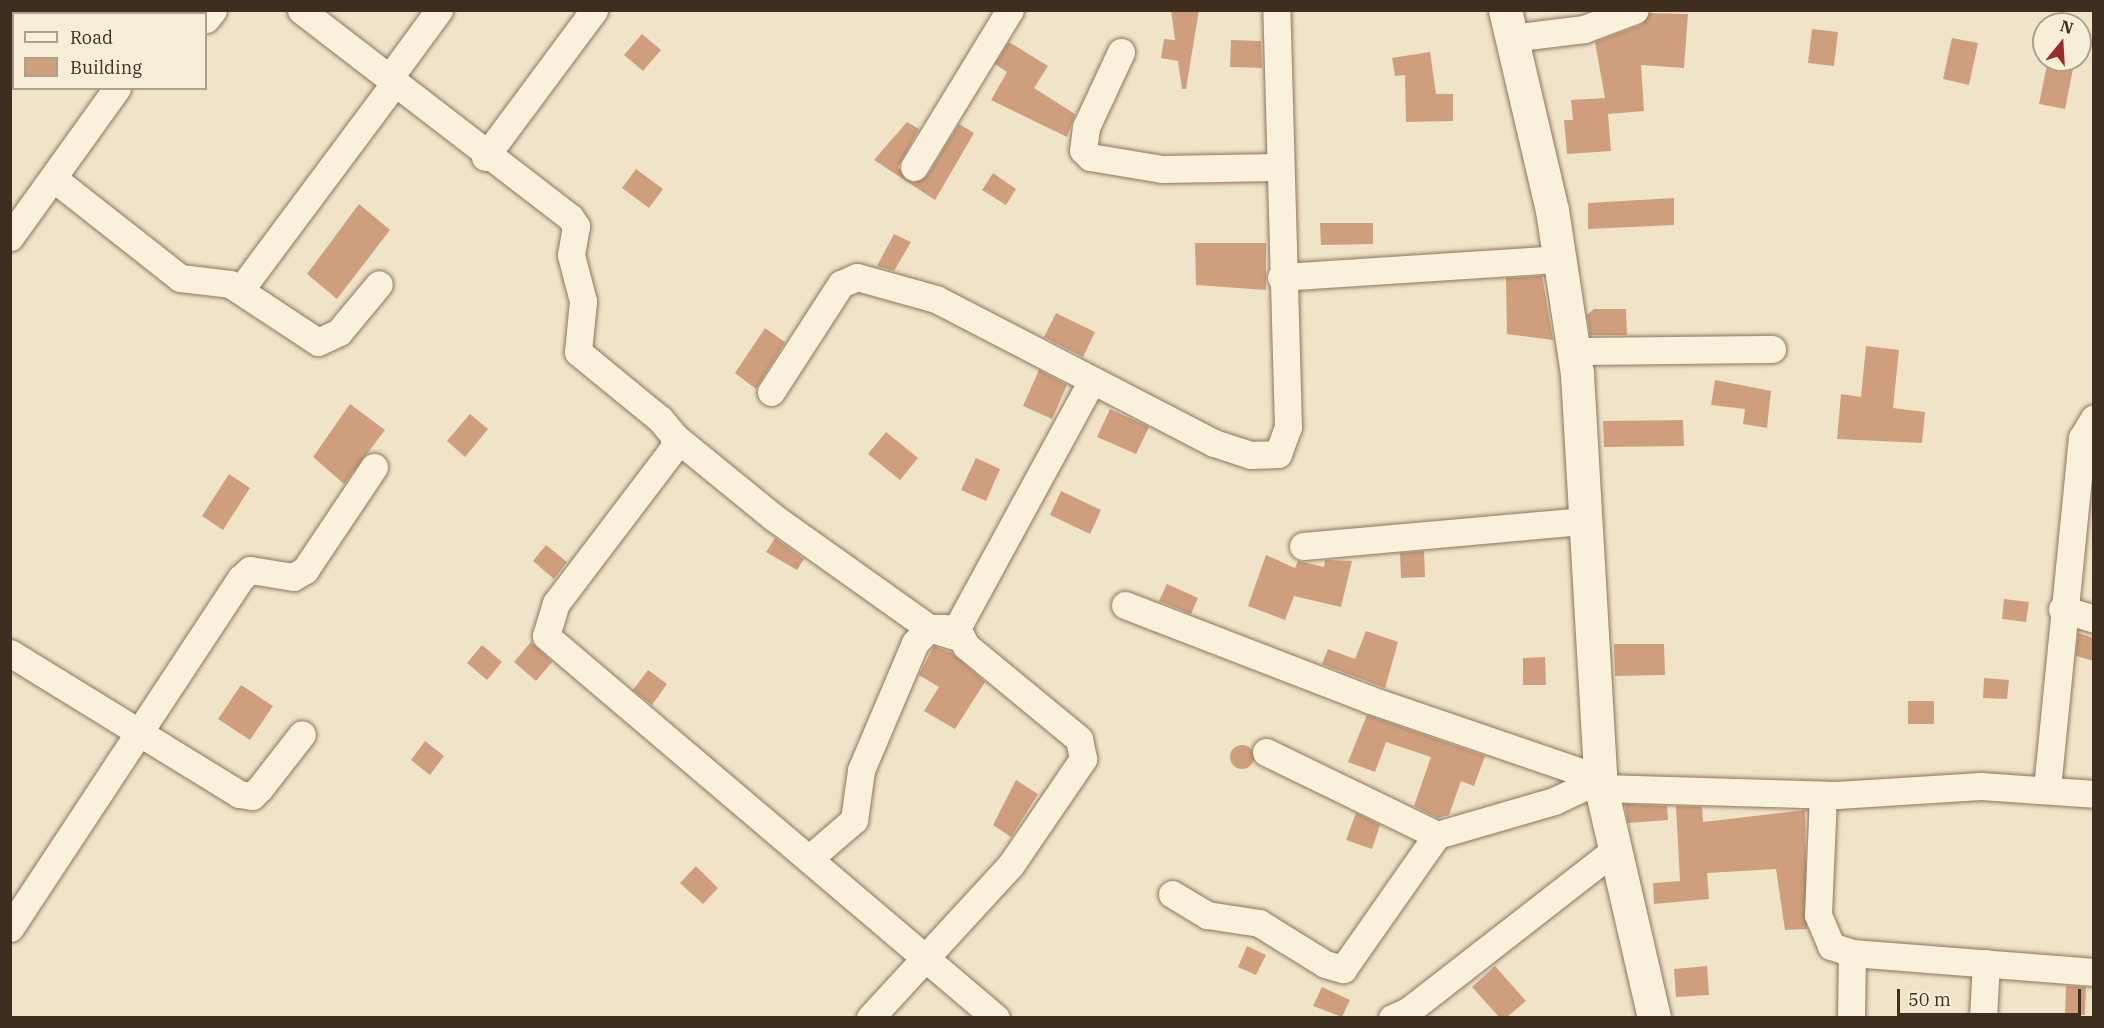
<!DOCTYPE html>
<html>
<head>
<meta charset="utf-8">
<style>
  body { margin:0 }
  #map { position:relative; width:2104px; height:1028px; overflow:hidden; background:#f0e4c8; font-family:"IBM Plex Serif",serif }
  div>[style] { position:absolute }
  .building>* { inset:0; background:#cf9f7d }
  .round { border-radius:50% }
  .roads { filter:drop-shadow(0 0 2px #8d765c) drop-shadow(0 0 2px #8d765c) }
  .minor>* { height:27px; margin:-13.5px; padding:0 13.5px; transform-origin:13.5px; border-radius:13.5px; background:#faf1dc }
  .tertiary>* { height:33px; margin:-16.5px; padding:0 16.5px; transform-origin:16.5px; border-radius:16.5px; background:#faf1dc }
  span { translate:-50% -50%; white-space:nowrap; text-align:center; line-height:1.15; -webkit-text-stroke:5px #f7eed8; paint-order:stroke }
  .frame { position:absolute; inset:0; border:12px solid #3d2e20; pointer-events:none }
  .legend { position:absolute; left:12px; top:12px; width:195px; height:78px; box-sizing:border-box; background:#f7eed8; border:2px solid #ada18e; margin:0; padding:8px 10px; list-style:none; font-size:18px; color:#3d2e20 }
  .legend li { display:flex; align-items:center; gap:12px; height:30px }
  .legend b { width:30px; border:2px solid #ada18e }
  .north { position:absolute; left:2032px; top:12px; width:60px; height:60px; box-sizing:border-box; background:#f7eed8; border:2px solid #ada18e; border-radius:50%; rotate:18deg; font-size:16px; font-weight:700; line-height:24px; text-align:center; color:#3d2e20 }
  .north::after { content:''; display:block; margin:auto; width:21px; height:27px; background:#9e2a2b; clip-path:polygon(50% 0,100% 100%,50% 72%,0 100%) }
  .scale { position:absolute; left:1897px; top:989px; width:184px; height:27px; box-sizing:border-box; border:3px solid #3d2e20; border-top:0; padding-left:8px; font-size:18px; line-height:21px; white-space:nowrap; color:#3d2e20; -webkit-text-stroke:4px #f7eed8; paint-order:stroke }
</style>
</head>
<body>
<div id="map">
  <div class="building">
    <i style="clip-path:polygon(1171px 10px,1199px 10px,1186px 89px,1182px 89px,1178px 61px,1161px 58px,1164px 39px,1175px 40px)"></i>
    <i style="clip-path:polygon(1650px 13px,1688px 14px,1684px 68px,1641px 65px,1644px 111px,1608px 114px,1611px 151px,1567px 154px,1564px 120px,1573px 120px,1571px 100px,1605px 98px,1595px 42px,1641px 25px)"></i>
    <i style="clip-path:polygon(1812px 29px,1838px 32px,1834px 66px,1808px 63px)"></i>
    <i style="clip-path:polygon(642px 34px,661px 50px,643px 71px,624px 55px)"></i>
    <i style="clip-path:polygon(1952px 38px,1978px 43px,1969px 85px,1943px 79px)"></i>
    <i style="clip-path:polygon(1231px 40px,1261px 41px,1262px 68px,1230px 67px)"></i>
    <i style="clip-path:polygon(1009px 42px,1048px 66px,1034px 88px,1075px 114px,1067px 137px,991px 100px,1007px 72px,995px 64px)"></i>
    <i style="clip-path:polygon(1430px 52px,1436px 94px,1453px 94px,1453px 121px,1406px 122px,1405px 75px,1395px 76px,1392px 58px)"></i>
    <i style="clip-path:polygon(2048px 60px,2074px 64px,2065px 109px,2039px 104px)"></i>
    <i style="clip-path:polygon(907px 122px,919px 129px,898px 167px,913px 183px,927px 176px,959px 124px,974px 133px,935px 200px,874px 160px)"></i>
    <i style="clip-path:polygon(636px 169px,663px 189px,649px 208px,622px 188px)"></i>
    <i style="clip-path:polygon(993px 173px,1016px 189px,1006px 205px,982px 190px)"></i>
    <i style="clip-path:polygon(1674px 198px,1674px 225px,1588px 229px,1588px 203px)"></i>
    <i style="clip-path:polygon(359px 204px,390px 230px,337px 299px,307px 274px)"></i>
    <i style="clip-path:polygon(1320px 223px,1373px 223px,1373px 244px,1321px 245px)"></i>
    <i style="clip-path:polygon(894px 234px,911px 242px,894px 271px,877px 266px)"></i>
    <i style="clip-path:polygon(1195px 243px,1266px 243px,1266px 290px,1196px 285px)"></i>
    <i style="clip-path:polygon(1542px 276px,1553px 340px,1507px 334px,1506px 278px)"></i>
    <i style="clip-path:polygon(1594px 309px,1626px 309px,1627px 335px,1590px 335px,1587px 315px)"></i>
    <i style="clip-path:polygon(1056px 313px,1095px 332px,1083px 357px,1044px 337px)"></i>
    <i style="clip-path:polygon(765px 328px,785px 342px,756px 389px,735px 373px)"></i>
    <i style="clip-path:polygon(1866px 346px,1899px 350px,1893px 408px,1925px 412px,1922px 443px,1837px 439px,1841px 394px,1861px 397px)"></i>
    <i style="clip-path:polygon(1039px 370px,1067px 385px,1052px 419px,1023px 406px)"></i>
    <i style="clip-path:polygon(1715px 380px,1771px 391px,1767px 428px,1743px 424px,1745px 409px,1711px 405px)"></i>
    <i style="clip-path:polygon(350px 404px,385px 430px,344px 484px,313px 457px)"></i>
    <i style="clip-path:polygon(1110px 409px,1149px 427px,1136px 454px,1097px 437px)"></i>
    <i style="clip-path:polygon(470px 414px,488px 429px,465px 457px,447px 441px)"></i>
    <i style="clip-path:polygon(1683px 420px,1684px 446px,1604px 447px,1603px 421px)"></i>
    <i style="clip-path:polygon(886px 432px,918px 458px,900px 480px,868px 454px)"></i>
    <i style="clip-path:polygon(976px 458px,1000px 469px,986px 501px,961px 490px)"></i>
    <i style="clip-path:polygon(229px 474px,250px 488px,223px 530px,202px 516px)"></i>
    <i style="clip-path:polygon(1061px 491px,1101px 510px,1090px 534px,1050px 515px)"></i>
    <i style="clip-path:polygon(775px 538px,804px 559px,797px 570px,766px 552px)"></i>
    <i style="clip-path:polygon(546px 545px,567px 562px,554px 579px,533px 561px)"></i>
    <i style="clip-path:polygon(1424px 551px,1425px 577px,1401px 578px,1400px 553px)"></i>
    <i style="clip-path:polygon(1266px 555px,1295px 568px,1298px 561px,1324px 567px,1325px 560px,1352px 561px,1341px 607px,1294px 596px,1285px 620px,1248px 606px)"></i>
    <i style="clip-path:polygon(1167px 584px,1198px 598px,1191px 614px,1159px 601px)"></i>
    <i style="clip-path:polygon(2004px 599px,2029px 602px,2026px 622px,2002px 619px)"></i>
    <i style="clip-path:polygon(1366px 631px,1398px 642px,1385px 688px,1322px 664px,1328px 649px,1355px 659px)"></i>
    <i style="clip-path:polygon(2078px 633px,2094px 638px,2094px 661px,2076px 656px)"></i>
    <i style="clip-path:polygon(531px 642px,552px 662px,536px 681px,514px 662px)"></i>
    <i style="clip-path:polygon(1614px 644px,1664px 644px,1665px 675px,1615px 676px)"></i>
    <i style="clip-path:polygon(482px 645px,502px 662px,487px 680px,467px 663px)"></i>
    <i style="clip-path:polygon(934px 646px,952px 653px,985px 682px,955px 729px,924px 711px,939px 687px,919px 675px)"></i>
    <i style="clip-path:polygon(1545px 657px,1546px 685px,1523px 685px,1523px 658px)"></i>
    <i style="clip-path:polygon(648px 670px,667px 684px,652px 705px,633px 690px)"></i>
    <i style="clip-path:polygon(1984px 678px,2009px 680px,2007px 699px,1983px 698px)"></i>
    <i style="clip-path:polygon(241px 685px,273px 706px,250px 740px,218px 719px)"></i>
    <i style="clip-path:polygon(1908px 701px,1934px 701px,1934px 724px,1908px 724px)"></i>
    <i style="clip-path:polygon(1367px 715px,1485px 756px,1474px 786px,1461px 781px,1449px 815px,1438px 818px,1414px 806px,1431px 757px,1386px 742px,1375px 772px,1348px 762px)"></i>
    <i style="clip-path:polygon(425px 741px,444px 756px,430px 775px,411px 760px)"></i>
    <i class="round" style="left:1230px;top:745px;width:24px;height:24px"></i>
    <i style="clip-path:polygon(1016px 780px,1038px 794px,1011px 837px,993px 825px)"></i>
    <i style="clip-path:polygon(1625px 804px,1667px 806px,1668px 820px,1628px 823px)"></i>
    <i style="clip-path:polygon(1676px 806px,1702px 807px,1703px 822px,1805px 810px,1807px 929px,1785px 930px,1776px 869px,1707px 873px,1709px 899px,1654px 904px,1653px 883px,1680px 881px)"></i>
    <i style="clip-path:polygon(1356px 813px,1380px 825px,1372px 849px,1346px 840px)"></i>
    <i style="clip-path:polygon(696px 866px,718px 888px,703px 904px,680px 883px)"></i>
    <i style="clip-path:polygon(1247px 946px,1266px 955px,1256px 975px,1238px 967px)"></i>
    <i style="clip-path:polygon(1495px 966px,1526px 1001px,1507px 1017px,1499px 1017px,1472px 987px)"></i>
    <i style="clip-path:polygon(1707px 966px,1709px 995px,1676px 997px,1674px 969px)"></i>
    <i style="clip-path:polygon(2066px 986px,2086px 987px,2085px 1015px,2065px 1014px)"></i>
    <i style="clip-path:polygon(1322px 987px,1350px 1000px,1342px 1017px,1313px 1006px)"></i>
  </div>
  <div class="roads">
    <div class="minor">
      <i style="left:109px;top:10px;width:5px;rotate:53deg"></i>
      <i style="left:301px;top:10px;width:339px;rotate:37.6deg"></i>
      <i style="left:570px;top:217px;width:11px;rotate:56deg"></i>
      <i style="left:576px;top:226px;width:29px;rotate:100deg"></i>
      <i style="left:571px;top:255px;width:48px;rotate:75.4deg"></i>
      <i style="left:583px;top:301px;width:51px;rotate:95.6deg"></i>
      <i style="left:578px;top:352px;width:106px;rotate:39.3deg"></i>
      <i style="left:660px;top:419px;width:23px;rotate:50deg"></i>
      <i style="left:675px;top:437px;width:12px;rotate:99deg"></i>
      <i style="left:673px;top:449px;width:193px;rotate:127.2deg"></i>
      <i style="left:556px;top:603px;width:34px;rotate:107deg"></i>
      <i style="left:546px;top:636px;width:590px;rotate:40.33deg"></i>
      <i style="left:206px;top:19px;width:11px;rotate:-52deg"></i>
      <i style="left:1511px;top:38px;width:74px;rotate:-7deg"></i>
      <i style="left:1584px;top:29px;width:54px;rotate:-20.4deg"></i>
      <i style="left:1121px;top:52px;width:83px;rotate:115deg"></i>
      <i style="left:1086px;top:127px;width:23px;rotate:97deg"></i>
      <i style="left:1083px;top:150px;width:10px;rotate:45deg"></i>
      <i style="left:1090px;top:157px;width:73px;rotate:9.5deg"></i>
      <i style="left:1162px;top:169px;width:115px;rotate:-1deg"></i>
      <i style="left:485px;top:157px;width:183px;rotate:-53.4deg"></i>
      <i style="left:914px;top:167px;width:184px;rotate:-58.6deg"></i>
      <i style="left:53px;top:178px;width:162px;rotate:38.2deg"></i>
      <i style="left:180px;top:278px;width:50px;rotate:6.8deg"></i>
      <i style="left:230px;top:284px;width:105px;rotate:33.4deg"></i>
      <i style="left:318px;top:342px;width:23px;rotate:-25deg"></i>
      <i style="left:339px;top:332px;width:62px;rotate:-50.2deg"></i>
      <i style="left:10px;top:237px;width:183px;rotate:-54.3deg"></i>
      <i style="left:1281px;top:277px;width:279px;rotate:-3.7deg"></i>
      <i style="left:241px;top:289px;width:249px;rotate:-53.3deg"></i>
      <i style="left:390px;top:89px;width:12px;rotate:-90deg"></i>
      <i style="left:390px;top:77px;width:83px;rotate:-53.8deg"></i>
      <i style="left:1574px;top:351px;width:198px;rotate:-0.6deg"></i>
      <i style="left:771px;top:392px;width:129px;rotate:-57.1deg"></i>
      <i style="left:841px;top:284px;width:17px;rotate:-24deg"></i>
      <i style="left:857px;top:277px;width:82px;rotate:15.6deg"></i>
      <i style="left:936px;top:299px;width:313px;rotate:27.4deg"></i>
      <i style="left:1214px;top:443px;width:39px;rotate:18deg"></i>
      <i style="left:1251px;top:455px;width:27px;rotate:-2deg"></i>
      <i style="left:1278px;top:454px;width:29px;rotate:-70deg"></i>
      <i style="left:1288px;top:427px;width:417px;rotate:-91.6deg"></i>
      <i style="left:675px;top:437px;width:127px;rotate:39.2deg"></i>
      <i style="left:773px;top:517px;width:191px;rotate:35.4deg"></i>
      <i style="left:929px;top:628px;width:30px;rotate:17deg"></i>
      <i style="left:1303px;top:546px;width:280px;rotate:-5.1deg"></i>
      <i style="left:1125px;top:605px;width:261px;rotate:21.1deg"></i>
      <i style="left:1368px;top:699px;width:246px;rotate:18.9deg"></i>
      <i style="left:2062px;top:609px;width:34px;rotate:17deg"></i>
      <i style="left:10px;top:653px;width:269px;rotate:31.6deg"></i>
      <i style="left:239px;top:794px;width:13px;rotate:9deg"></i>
      <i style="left:252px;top:796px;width:11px;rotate:-45deg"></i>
      <i style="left:260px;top:788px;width:68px;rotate:-52.1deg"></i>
      <i style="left:1266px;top:752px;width:190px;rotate:25.9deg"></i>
      <i style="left:1437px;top:835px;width:122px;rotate:-16.2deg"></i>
      <i style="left:1554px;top:801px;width:52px;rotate:-25.1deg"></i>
      <i style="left:1601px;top:788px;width:236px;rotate:1.7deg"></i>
      <i style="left:1837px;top:795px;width:144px;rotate:-3.6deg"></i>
      <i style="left:1981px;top:786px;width:113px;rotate:4deg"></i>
      <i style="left:2047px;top:788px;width:352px;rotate:-84.3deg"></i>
      <i style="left:2082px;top:438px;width:23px;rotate:-59deg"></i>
      <i style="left:1823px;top:795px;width:120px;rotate:92.4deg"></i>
      <i style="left:1818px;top:915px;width:34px;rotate:67deg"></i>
      <i style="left:1831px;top:946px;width:22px;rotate:18deg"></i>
      <i style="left:1852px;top:953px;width:243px;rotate:4.5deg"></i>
      <i style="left:811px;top:857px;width:57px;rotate:-40.7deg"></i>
      <i style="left:854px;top:820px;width:50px;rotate:-82deg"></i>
      <i style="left:861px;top:770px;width:138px;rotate:-67deg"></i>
      <i style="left:915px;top:643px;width:21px;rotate:-47deg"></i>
      <i style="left:929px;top:628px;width:17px"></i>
      <i style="left:1172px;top:894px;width:41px;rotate:31deg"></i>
      <i style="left:1207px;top:915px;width:53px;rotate:8.7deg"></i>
      <i style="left:1259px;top:923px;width:78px;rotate:31.8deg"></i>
      <i style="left:1325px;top:964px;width:19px;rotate:16deg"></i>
      <i style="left:1343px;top:969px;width:164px;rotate:-55deg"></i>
      <i style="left:10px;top:928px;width:419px;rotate:-56.6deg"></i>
      <i style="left:241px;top:578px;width:12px;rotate:-42deg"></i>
      <i style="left:250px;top:570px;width:44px;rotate:9.2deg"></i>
      <i style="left:293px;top:577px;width:14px;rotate:-30deg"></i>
      <i style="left:305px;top:570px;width:124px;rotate:-56.2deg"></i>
      <i style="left:870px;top:1018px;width:207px;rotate:-47.4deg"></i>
      <i style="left:1010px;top:866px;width:130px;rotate:-55.7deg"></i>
      <i style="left:1083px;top:759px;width:20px;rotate:-101deg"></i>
      <i style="left:1079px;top:739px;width:146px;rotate:-140.5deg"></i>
      <i style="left:966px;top:646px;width:20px;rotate:-117deg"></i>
      <i style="left:957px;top:628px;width:282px;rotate:-61.4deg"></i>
      <i style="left:1392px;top:1018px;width:17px;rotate:-24deg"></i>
      <i style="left:1408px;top:1011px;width:264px;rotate:-37.9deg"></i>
      <i style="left:1851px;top:1018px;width:65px;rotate:-89.1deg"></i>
      <i style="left:1983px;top:1018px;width:55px;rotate:-86.9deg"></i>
    </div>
    <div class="tertiary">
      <i style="left:1505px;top:10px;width:205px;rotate:76.8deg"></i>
      <i style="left:1552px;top:210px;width:166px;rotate:81.3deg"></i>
      <i style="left:1577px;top:374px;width:415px;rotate:86.7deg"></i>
      <i style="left:1601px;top:788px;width:236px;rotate:77deg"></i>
    </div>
  </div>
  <div class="frame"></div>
  <ul class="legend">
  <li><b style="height:8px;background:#faf1dc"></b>Road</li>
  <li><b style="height:16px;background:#cf9f7d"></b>Building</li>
  </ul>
  <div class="north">N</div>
  <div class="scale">50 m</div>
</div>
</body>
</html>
